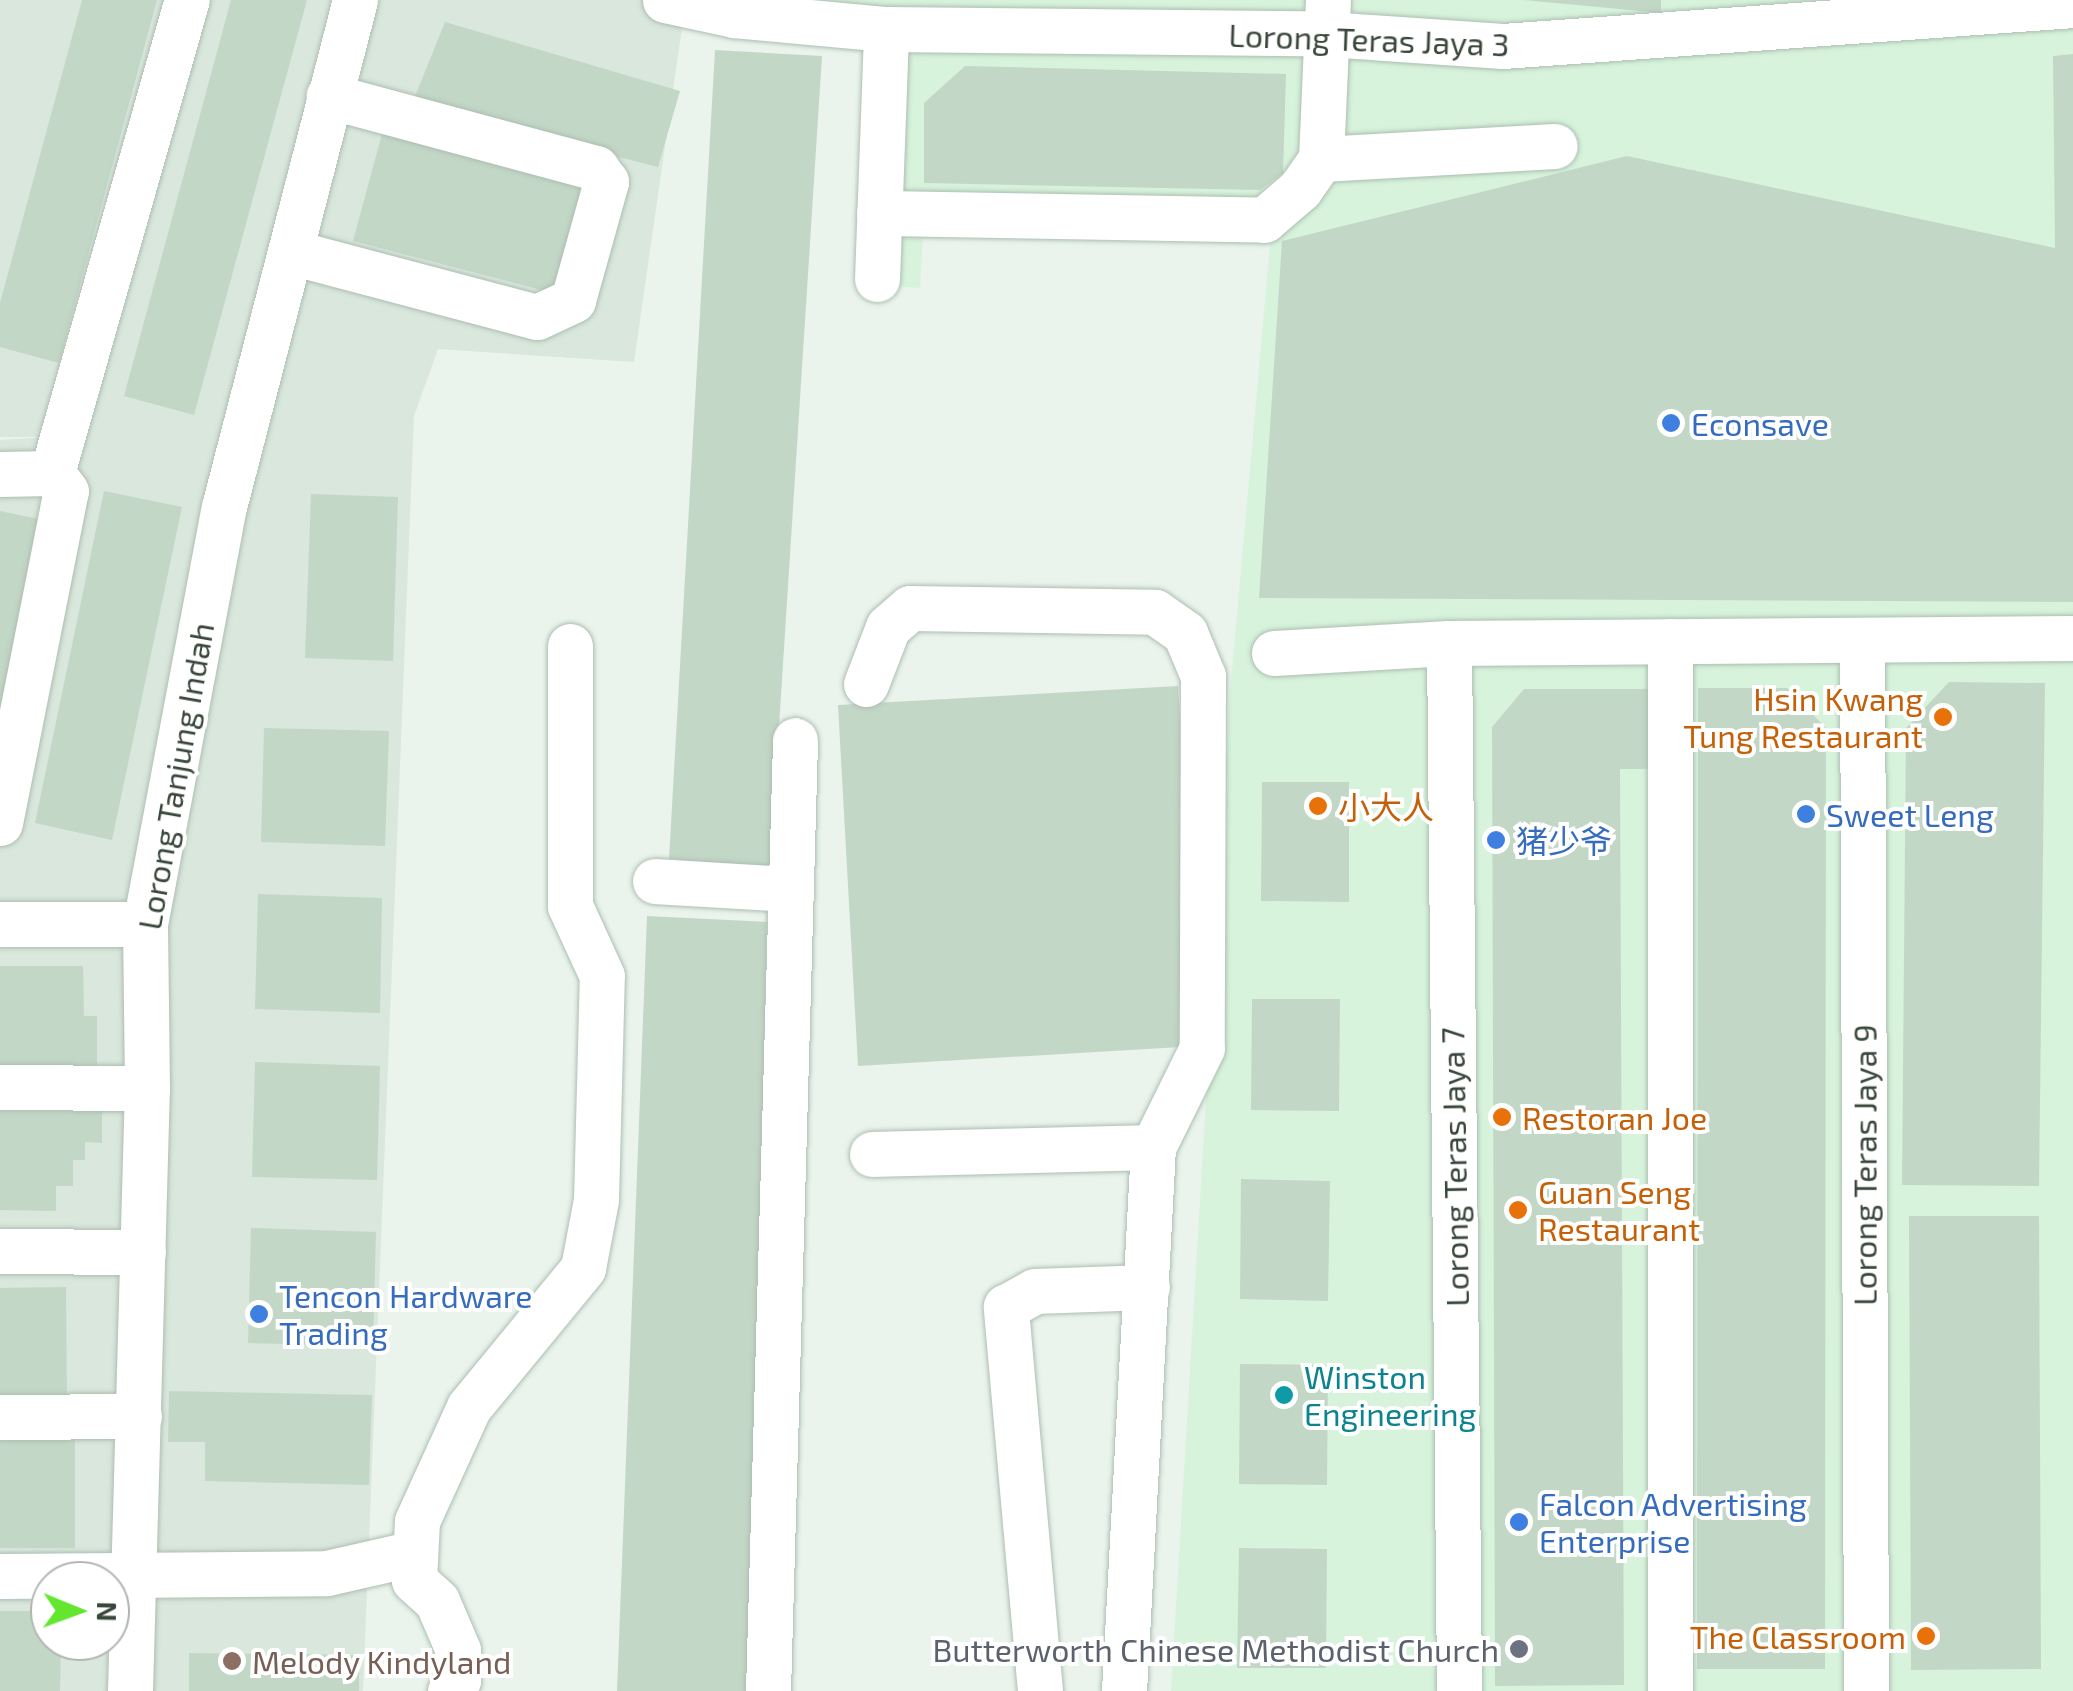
<!DOCTYPE html>
<html>
<head>
<meta charset="utf-8">
<style>
  body { margin:0 }
  #map { position:relative; width:2073px; height:1691px; overflow:hidden; background:#eaf4ed; font-family:"Exo 2","Noto Sans SC",sans-serif }
  div>[style] { position:absolute }
  .residential>* { inset:0; background:#d9e7dc }
  .commercial>* { inset:0; background:#d7f3dc }
  .building>* { inset:0; background:#c3d7c7 }
  .roads { filter:drop-shadow(0 0 2px #adbeb1) drop-shadow(0 0 2px #adbeb1) }
  .minor>* { height:45px; margin:-22.5px; padding:0 22.5px; transform-origin:22.5px; border-radius:22.5px; background:#fff }
  .dots>* { width:28px; height:28px; translate:-50% -50%; box-sizing:border-box; border:5px solid #fff; border-radius:50% }
  span { translate:-50% -50%; white-space:nowrap; text-align:center; line-height:1.15; -webkit-text-stroke:8px #fff; paint-order:stroke }
  .street-label { font-size:32px; color:#39473b }
  .shop-label { font-size:32px; color:#366cbe }
  .left { translate:0 -50%; text-align:left }
  .food-label { font-size:32px; color:#c56008 }
  .right { translate:-100% -50%; text-align:right }
  .culture-label { font-size:32px; color:#0d838f }
  .worship-label { font-size:32px; color:#5b616d }
  .education-label { font-size:32px; color:#785e54 }
  .north { position:absolute; left:30px; top:1561px; width:100px; height:100px; box-sizing:border-box; background:#fff; border:2px solid #b0b5b1; border-radius:50%; rotate:91deg; font-size:28px; font-weight:700; line-height:40px; text-align:center; color:#39473b }
  .north::after { content:''; display:block; margin:auto; width:35px; height:45px; background:#62e72e; clip-path:polygon(50% 0,100% 100%,50% 72%,0 100%) }
</style>
</head>
<body>
<div id="map">
  <div class="residential">
    <i style="clip-path:polygon(evenodd,0 0,686px 0,634px 362px,438px 349px,414px 416px,363px 1691px,0 1691px,0 440px,47px 437px,0 437px,0 0,50px 1581px,110px 1581px,110px 1641px,50px 1641px,50px 1581px)"></i>
  </div>
  <div class="commercial">
    <i style="clip-path:polygon(736px 0,2073px 0,2073px 1691px,1171px 1691px,1230px 693px,1270px 244px,923px 234px,920px 288px,877px 285px,886px 29px)"></i>
  </div>
  <div class="building">
    <i style="clip-path:polygon(82px 0,157px 0,59px 363px,0 347px,0 303px)"></i>
    <i style="clip-path:polygon(231px 0,307px 0,194px 415px,124px 396px)"></i>
    <i style="clip-path:polygon(1524px 0,1661px 0,1661px 13px)"></i>
    <i style="clip-path:polygon(445px 22px,680px 91px,658px 167px,412px 104px)"></i>
    <i style="clip-path:polygon(715px 50px,822px 56px,770px 867px,669px 859px)"></i>
    <i style="clip-path:polygon(2073px 54px,2073px 602px,1259px 598px,1282px 241px,1627px 156px,2055px 248px,2053px 56px)"></i>
    <i style="clip-path:polygon(965px 66px,1286px 74px,1283px 173px,1260px 190px,924px 183px,924px 103px)"></i>
    <i style="clip-path:polygon(385px 123px,586px 177px,553px 293px,353px 241px)"></i>
    <i style="clip-path:polygon(104px 491px,182px 507px,112px 840px,35px 823px)"></i>
    <i style="clip-path:polygon(311px 494px,398px 497px,393px 661px,305px 658px)"></i>
    <i style="clip-path:polygon(0 511px,43px 520px,0 719px)"></i>
    <i style="clip-path:polygon(1949px 682px,2045px 683px,2039px 1186px,1902px 1185px,1906px 728px)"></i>
    <i style="clip-path:polygon(1178px 686px,1198px 1046px,858px 1066px,838px 705px)"></i>
    <i style="clip-path:polygon(1698px 688px,1787px 688px,1826px 728px,1825px 1669px,1697px 1669px)"></i>
    <i style="clip-path:polygon(1524px 689px,1653px 689px,1653px 769px,1620px 769px,1624px 1685px,1495px 1686px,1492px 727px)"></i>
    <i style="clip-path:polygon(264px 728px,389px 731px,385px 846px,261px 842px)"></i>
    <i style="clip-path:polygon(1262px 782px,1349px 782px,1349px 902px,1261px 901px)"></i>
    <i style="clip-path:polygon(258px 894px,382px 898px,380px 1013px,255px 1009px)"></i>
    <i style="clip-path:polygon(647px 916px,767px 922px,750px 1691px,617px 1691px)"></i>
    <i style="clip-path:polygon(0 966px,83px 966px,84px 1016px,97px 1016px,97px 1075px,0 1075px)"></i>
    <i style="clip-path:polygon(1252px 999px,1340px 999px,1339px 1111px,1251px 1110px)"></i>
    <i style="clip-path:polygon(255px 1062px,380px 1066px,377px 1180px,252px 1177px)"></i>
    <i style="clip-path:polygon(0 1107px,102px 1107px,102px 1143px,85px 1142px,85px 1160px,73px 1160px,73px 1186px,56px 1186px,56px 1211px,0 1210px)"></i>
    <i style="clip-path:polygon(1241px 1179px,1330px 1181px,1328px 1301px,1240px 1299px)"></i>
    <i style="clip-path:polygon(1909px 1216px,2039px 1216px,2041px 1669px,1911px 1670px)"></i>
    <i style="clip-path:polygon(251px 1228px,376px 1232px,373px 1346px,248px 1343px)"></i>
    <i style="clip-path:polygon(66px 1287px,67px 1402px,0 1403px,0 1288px)"></i>
    <i style="clip-path:polygon(1240px 1364px,1328px 1365px,1327px 1485px,1239px 1484px)"></i>
    <i style="clip-path:polygon(169px 1391px,372px 1395px,369px 1485px,205px 1481px,205px 1442px,168px 1442px)"></i>
    <i style="clip-path:polygon(75px 1433px,75px 1548px,0 1548px,0 1434px)"></i>
    <i style="clip-path:polygon(1239px 1548px,1327px 1549px,1326px 1668px,1237px 1668px)"></i>
    <i style="clip-path:polygon(0 1611px,50px 1611px,50px 1641px,61px 1641px,60px 1691px,0 1691px)"></i>
    <i style="clip-path:polygon(189px 1653px,359px 1655px,359px 1691px,189px 1691px)"></i>
  </div>
  <div class="roads">
    <div class="minor">
      <i style="left:665px;top:0;width:71px;rotate:12.3deg"></i>
      <i style="left:734px;top:15px;width:153px;rotate:5.3deg"></i>
      <i style="left:886px;top:29px;width:441px;rotate:0.6deg"></i>
      <i style="left:1327px;top:34px;width:176px;rotate:3.9deg"></i>
      <i style="left:1503px;top:46px;width:571px;rotate:-4.11deg"></i>
      <i style="left:1321px;top:159px;width:234px;rotate:-3.2deg"></i>
      <i style="left:879px;top:213px;width:385px;rotate:1deg"></i>
      <i style="left:1264px;top:220px;width:48px;rotate:-40.7deg"></i>
      <i style="left:1300px;top:189px;width:37px;rotate:-55deg"></i>
      <i style="left:1321px;top:159px;width:159px;rotate:-87.5deg"></i>
      <i style="left:291px;top:252px;width:254px;rotate:14.8deg"></i>
      <i style="left:537px;top:317px;width:40px;rotate:-25deg"></i>
      <i style="left:573px;top:300px;width:123px;rotate:-74.4deg"></i>
      <i style="left:606px;top:182px;width:17px;rotate:-126deg"></i>
      <i style="left:596px;top:168px;width:277px;rotate:-164.9deg"></i>
      <i style="left:877px;top:279px;width:250px;rotate:-87.9deg"></i>
      <i style="left:52px;top:473px;width:492px;rotate:-74.1deg"></i>
      <i style="left:0;top:474px;width:52px;rotate:-1.1deg"></i>
      <i style="left:1862px;top:640px;width:1051px;rotate:89.78deg"></i>
      <i style="left:1670px;top:641px;width:1050px;rotate:90deg"></i>
      <i style="left:1449px;top:643px;width:1048px;rotate:89.45deg"></i>
      <i style="left:1274px;top:653px;width:175px;rotate:-3.3deg"></i>
      <i style="left:1449px;top:643px;width:624px;rotate:-0.46deg"></i>
      <i style="left:866px;top:684px;width:61px;rotate:-68.9deg"></i>
      <i style="left:888px;top:627px;width:29px;rotate:-41deg"></i>
      <i style="left:910px;top:608px;width:245px;rotate:0.9deg"></i>
      <i style="left:1155px;top:612px;width:37px;rotate:35deg"></i>
      <i style="left:1185px;top:633px;width:47px;rotate:67.3deg"></i>
      <i style="left:1203px;top:676px;width:372px;rotate:90.2deg"></i>
      <i style="left:1202px;top:1048px;width:110px;rotate:116.3deg"></i>
      <i style="left:1153px;top:1147px;width:545px;rotate:93.05deg"></i>
      <i style="left:0;top:823px;width:338px;rotate:-78.8deg"></i>
      <i style="left:66px;top:491px;width:23px;rotate:-128deg"></i>
      <i style="left:655px;top:881px;width:135px;rotate:3.4deg"></i>
      <i style="left:0;top:924px;width:145px"></i>
      <i style="left:0;top:1087px;width:147px;rotate:0.4deg"></i>
      <i style="left:872px;top:1154px;width:281px;rotate:-1.4deg"></i>
      <i style="left:0;top:1251px;width:143px;rotate:0.4deg"></i>
      <i style="left:0;top:1417px;width:139px;rotate:-0.4deg"></i>
      <i style="left:0;top:1576px;width:327px;rotate:-0.5deg"></i>
      <i style="left:327px;top:1573px;width:90px;rotate:-12.8deg"></i>
      <i style="left:130px;top:1691px;width:603px;rotate:-88.39deg"></i>
      <i style="left:147px;top:1088px;width:164px;rotate:-90.7deg"></i>
      <i style="left:145px;top:924px;width:424px;rotate:-79.3deg"></i>
      <i style="left:224px;top:507px;width:524px;rotate:-75.51deg"></i>
      <i style="left:450px;top:1691px;width:14px;rotate:-54deg"></i>
      <i style="left:458px;top:1680px;width:30px;rotate:-90deg"></i>
      <i style="left:458px;top:1650px;width:53px;rotate:-113.2deg"></i>
      <i style="left:437px;top:1601px;width:31px;rotate:-138deg"></i>
      <i style="left:414px;top:1580px;width:59px;rotate:-87.1deg"></i>
      <i style="left:417px;top:1521px;width:125px;rotate:-65.5deg"></i>
      <i style="left:469px;top:1407px;width:180px;rotate:-50.6deg"></i>
      <i style="left:583px;top:1268px;width:69px;rotate:-79.2deg"></i>
      <i style="left:596px;top:1200px;width:224px;rotate:-88.5deg"></i>
      <i style="left:602px;top:976px;width:77px;rotate:-114.6deg"></i>
      <i style="left:570px;top:906px;width:260px;rotate:-90deg"></i>
      <i style="left:768px;top:1691px;width:951px;rotate:-88.37deg"></i>
      <i style="left:1040px;top:1691px;width:386px;rotate:-95.1deg"></i>
      <i style="left:1006px;top:1307px;width:33px;rotate:-29deg"></i>
      <i style="left:1035px;top:1291px;width:112px;rotate:-2deg"></i>
    </div>
  </div>
  <div class="dots">
    <i style="left:1671px;top:423px;background:#3f7fe0"></i>
    <i style="left:1943px;top:717px;background:#e8710a"></i>
    <i style="left:1318px;top:806px;background:#e8710a"></i>
    <i style="left:1806px;top:814px;background:#3f7fe0"></i>
    <i style="left:1496px;top:840px;background:#3f7fe0"></i>
    <i style="left:1502px;top:1117px;background:#e8710a"></i>
    <i style="left:1518px;top:1210px;background:#e8710a"></i>
    <i style="left:259px;top:1314px;background:#3f7fe0"></i>
    <i style="left:1284px;top:1395px;background:#0f9aa8"></i>
    <i style="left:1519px;top:1522px;background:#3f7fe0"></i>
    <i style="left:1926px;top:1636px;background:#e8710a"></i>
    <i style="left:1519px;top:1649px;background:#6b7280"></i>
    <i style="left:232px;top:1661px;background:#8d6e63"></i>
  </div>
  <div class="street-label">
    <span style="left:1369px;top:39px;rotate:2deg">Lorong Teras Jaya 3</span>
    <span style="left:175px;top:776px;rotate:-80deg">Lorong Tanjung Indah</span>
    <span style="left:1864px;top:1165px;rotate:-90deg">Lorong Teras Jaya 9</span>
    <span style="left:1454px;top:1167px;rotate:-91deg">Lorong Teras Jaya 7</span>
  </div>
  <div class="shop-label">
    <span class="left" style="left:1691px;top:423px">Econsave</span>
    <span class="left" style="left:1826px;top:814px">Sweet Leng</span>
    <span class="left" style="left:1516px;top:840px">猪少爷</span>
    <span class="left" style="left:279px;top:1314px">Tencon Hardware<br>Trading</span>
    <span class="left" style="left:1539px;top:1522px">Falcon Advertising<br>Enterprise</span>
  </div>
  <div class="food-label">
    <span class="right" style="left:1923px;top:717px">Hsin Kwang<br>Tung Restaurant</span>
    <span class="left" style="left:1338px;top:806px">小大人</span>
    <span class="left" style="left:1522px;top:1117px">Restoran Joe</span>
    <span class="left" style="left:1538px;top:1210px">Guan Seng<br>Restaurant</span>
    <span class="right" style="left:1906px;top:1636px">The Classroom</span>
  </div>
  <div class="culture-label">
    <span class="left" style="left:1304px;top:1395px">Winston<br>Engineering</span>
  </div>
  <div class="worship-label">
    <span class="right" style="left:1499px;top:1649px">Butterworth Chinese Methodist Church</span>
  </div>
  <div class="education-label">
    <span class="left" style="left:252px;top:1661px">Melody Kindyland</span>
  </div>
  <div class="north">N</div>
</div>
</body>
</html>
